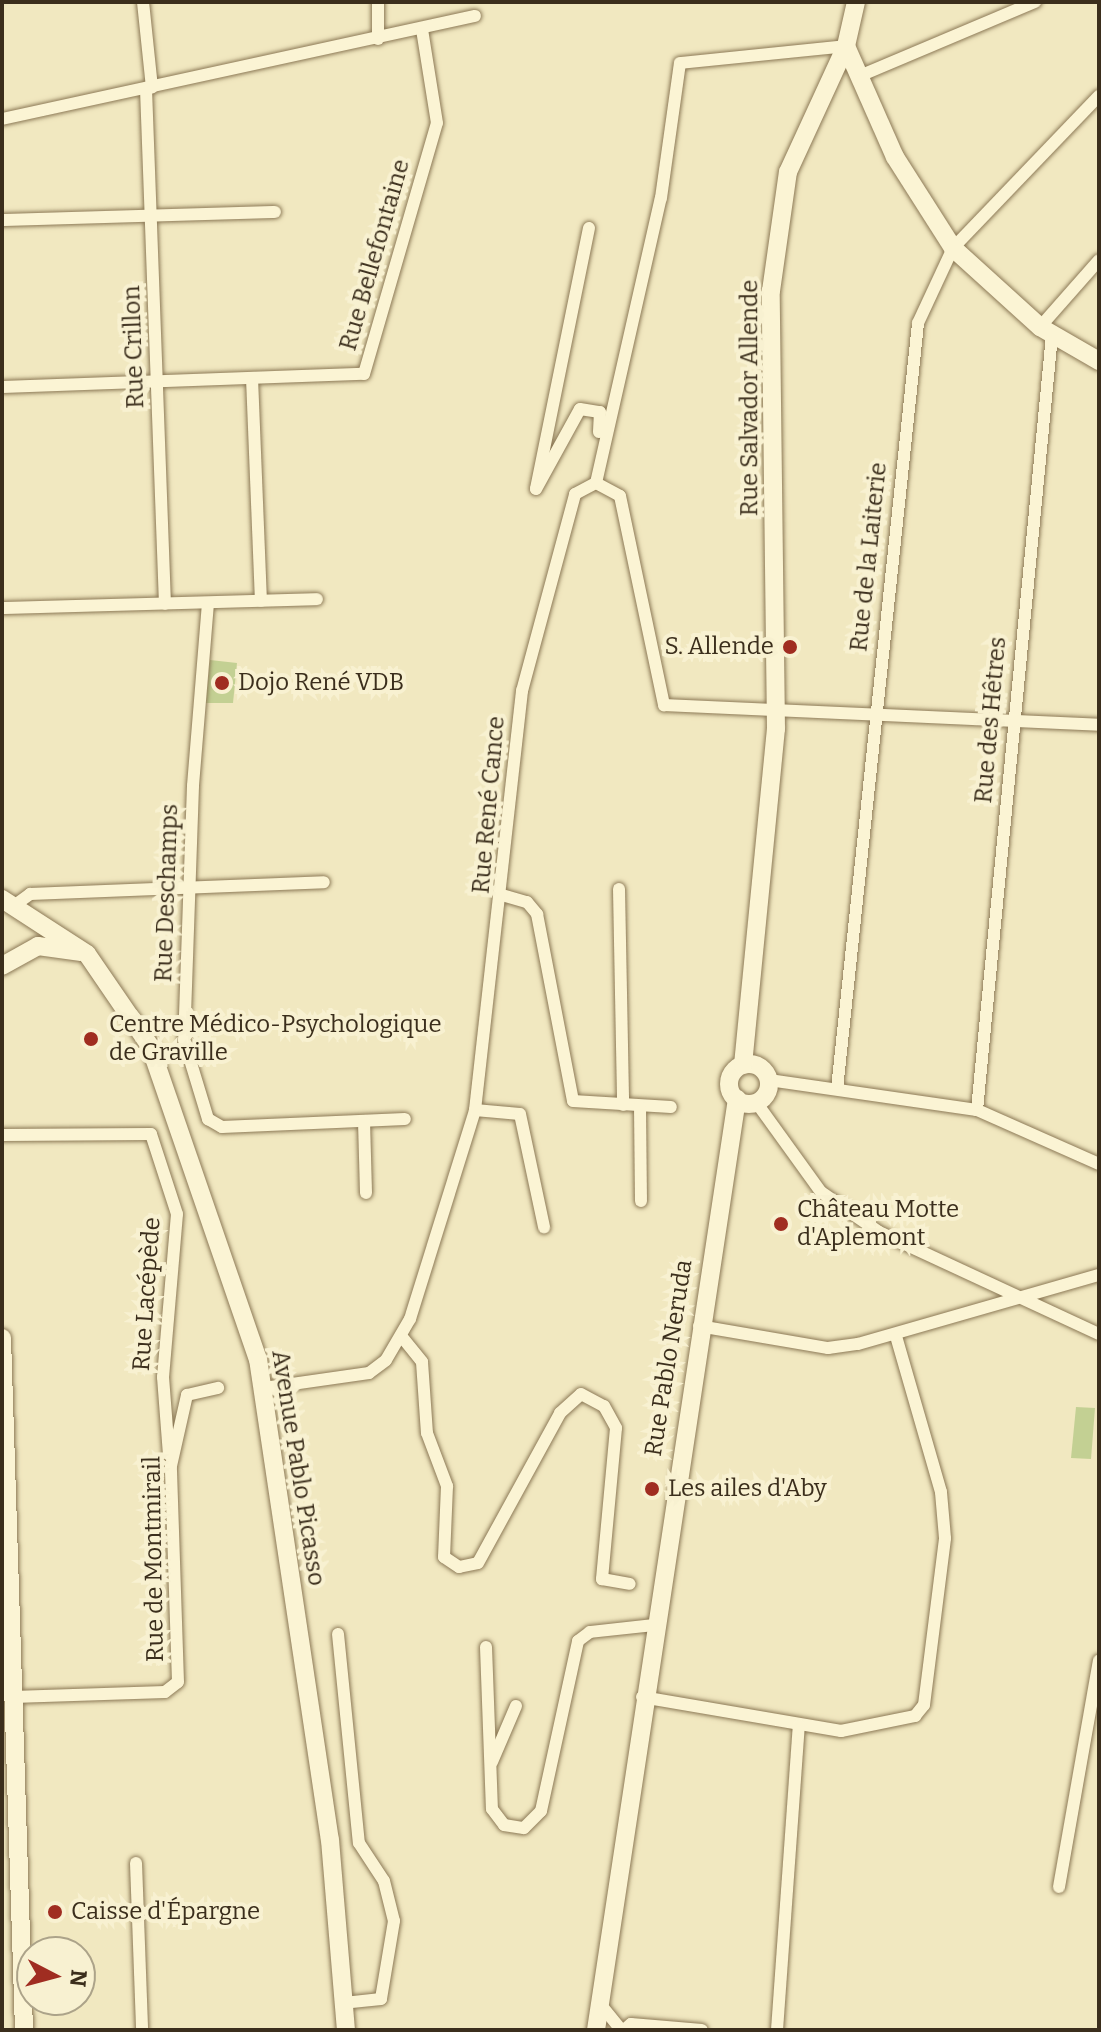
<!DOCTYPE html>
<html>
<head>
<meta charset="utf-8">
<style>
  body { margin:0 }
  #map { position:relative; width:1101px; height:2032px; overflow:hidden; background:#f1e8c0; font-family:Bitter,serif }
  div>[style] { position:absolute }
  .green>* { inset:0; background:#c3d093 }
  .roads { filter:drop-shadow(0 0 2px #8c7956) drop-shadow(0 0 2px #8c7956) }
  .street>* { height:12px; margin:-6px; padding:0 6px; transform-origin:6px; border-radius:6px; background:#fbf4d4 }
  .secondary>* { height:18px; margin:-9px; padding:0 9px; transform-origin:9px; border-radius:9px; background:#fbf4d4 }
  .secondary>.ring { margin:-9px; padding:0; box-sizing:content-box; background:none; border:18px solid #fbf4d4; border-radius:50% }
  .dots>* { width:22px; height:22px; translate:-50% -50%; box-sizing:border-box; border:4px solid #f8f1d1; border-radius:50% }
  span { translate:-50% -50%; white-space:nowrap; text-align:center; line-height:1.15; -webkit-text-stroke:8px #f8f1d1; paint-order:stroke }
  .street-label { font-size:24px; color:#3b2e1c }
  .poi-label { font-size:24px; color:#3b2e1c }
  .right { translate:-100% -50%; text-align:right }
  .left { translate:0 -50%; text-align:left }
  .frame { position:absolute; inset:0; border:4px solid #3b2e1c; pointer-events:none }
  .north { position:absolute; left:16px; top:1936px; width:80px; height:80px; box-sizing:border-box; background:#f8f1d1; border:2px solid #aca389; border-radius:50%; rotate:96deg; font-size:22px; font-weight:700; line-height:32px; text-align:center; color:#3b2e1c }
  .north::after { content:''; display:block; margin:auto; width:28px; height:36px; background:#a02d21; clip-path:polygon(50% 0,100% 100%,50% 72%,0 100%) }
</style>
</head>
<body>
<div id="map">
  <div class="green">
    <i style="clip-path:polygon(210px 660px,237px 663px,233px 703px,206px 703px)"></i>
    <i style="clip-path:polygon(1076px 1407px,1095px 1408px,1091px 1459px,1071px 1458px)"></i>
  </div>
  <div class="roads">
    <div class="street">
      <i style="left:143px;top:2px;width:86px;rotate:84deg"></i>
      <i style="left:378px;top:2px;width:37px;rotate:90deg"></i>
      <i style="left:862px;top:75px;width:188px;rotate:-22.9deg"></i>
      <i style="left:146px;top:89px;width:515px;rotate:87.89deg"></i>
      <i style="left:2px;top:119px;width:484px;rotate:-12.3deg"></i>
      <i style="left:2px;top:220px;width:273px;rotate:-1.7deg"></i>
      <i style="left:589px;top:228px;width:266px;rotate:101.5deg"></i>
      <i style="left:536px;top:489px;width:91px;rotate:-61.2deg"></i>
      <i style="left:580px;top:409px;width:20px;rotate:9deg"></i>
      <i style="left:600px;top:412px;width:20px;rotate:93deg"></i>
      <i style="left:1040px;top:327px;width:89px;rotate:-48.6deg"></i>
      <i style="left:252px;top:378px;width:223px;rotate:87.7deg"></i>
      <i style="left:2px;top:387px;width:362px;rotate:-2.1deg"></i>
      <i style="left:364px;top:374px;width:261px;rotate:-73.8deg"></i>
      <i style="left:437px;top:123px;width:95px;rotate:-99.1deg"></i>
      <i style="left:596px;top:483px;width:292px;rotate:-77.2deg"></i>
      <i style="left:661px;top:198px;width:136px;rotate:-82deg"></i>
      <i style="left:680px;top:63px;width:167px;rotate:-5.8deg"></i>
      <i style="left:208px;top:603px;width:184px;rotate:94.7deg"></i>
      <i style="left:193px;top:786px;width:254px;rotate:92deg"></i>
      <i style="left:184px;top:1040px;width:83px;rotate:73.1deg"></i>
      <i style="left:208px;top:1119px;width:16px;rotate:30deg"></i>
      <i style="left:222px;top:1127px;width:183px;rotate:-2.5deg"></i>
      <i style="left:2px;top:608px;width:315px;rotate:-1.6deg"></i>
      <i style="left:619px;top:889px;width:216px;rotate:88.9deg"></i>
      <i style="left:502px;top:895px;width:26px;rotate:16deg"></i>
      <i style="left:527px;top:902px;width:16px;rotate:50deg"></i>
      <i style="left:537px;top:914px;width:190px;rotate:79.1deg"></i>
      <i style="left:573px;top:1101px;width:98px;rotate:3.5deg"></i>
      <i style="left:15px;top:905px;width:19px;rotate:-36deg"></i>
      <i style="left:30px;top:894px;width:294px;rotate:-2.3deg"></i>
      <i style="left:769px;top:1080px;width:210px;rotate:8.2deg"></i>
      <i style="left:977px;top:1110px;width:133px;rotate:23.9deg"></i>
      <i style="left:837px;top:1089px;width:770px;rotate:-83.96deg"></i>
      <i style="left:918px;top:323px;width:83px;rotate:-65deg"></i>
      <i style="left:953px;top:248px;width:211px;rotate:-46.2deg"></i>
      <i style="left:756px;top:1102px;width:111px;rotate:54.2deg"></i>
      <i style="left:821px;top:1192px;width:70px;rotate:34.6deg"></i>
      <i style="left:879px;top:1232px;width:242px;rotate:24.9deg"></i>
      <i style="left:640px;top:1107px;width:94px;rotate:89.4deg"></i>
      <i style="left:475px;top:1110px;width:45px;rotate:5.1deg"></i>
      <i style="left:520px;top:1114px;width:116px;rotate:78deg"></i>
      <i style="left:977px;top:1110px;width:778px;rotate:-84.47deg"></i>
      <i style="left:364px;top:1121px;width:72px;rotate:88.4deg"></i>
      <i style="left:2px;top:1135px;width:149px;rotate:-0.4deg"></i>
      <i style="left:151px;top:1134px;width:84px;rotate:72deg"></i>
      <i style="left:177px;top:1214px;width:164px;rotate:94.9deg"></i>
      <i style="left:163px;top:1377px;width:78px;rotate:85.6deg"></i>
      <i style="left:699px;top:1326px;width:131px;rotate:9.7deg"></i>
      <i style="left:828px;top:1348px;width:30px;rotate:-8deg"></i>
      <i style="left:858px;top:1344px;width:251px;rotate:-16deg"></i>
      <i style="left:402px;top:1337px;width:32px;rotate:51deg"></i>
      <i style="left:422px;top:1362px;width:71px;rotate:86deg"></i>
      <i style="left:427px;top:1433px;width:57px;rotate:69.3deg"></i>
      <i style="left:447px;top:1486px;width:71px;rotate:92.4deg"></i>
      <i style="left:444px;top:1557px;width:18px;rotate:34deg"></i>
      <i style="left:459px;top:1567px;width:19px;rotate:-12deg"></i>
      <i style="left:478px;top:1563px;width:171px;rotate:-61.3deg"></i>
      <i style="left:560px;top:1413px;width:28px;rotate:-42deg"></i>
      <i style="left:581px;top:1394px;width:26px;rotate:28deg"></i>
      <i style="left:604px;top:1406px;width:25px;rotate:61deg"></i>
      <i style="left:616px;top:1428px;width:152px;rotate:95.3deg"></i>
      <i style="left:602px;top:1579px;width:28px;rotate:10deg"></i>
      <i style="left:264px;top:1388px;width:106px;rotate:-8.1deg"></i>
      <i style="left:369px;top:1373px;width:21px;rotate:-37deg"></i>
      <i style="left:386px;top:1360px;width:48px;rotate:-59.7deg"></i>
      <i style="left:410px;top:1319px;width:219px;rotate:-72.7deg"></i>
      <i style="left:475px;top:1110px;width:422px;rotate:-83.6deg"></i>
      <i style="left:522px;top:691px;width:204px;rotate:-74.9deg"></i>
      <i style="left:575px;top:494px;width:24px;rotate:-28deg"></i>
      <i style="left:596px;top:483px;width:27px;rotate:28deg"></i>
      <i style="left:620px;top:496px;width:214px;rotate:78.1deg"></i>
      <i style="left:664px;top:705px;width:435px;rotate:2.6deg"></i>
      <i style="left:338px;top:1634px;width:210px;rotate:84.3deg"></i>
      <i style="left:359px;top:1843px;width:45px;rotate:56.7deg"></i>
      <i style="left:384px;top:1881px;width:41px;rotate:76deg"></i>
      <i style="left:394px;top:1921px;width:79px;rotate:99.5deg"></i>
      <i style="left:381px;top:1999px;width:37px;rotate:174deg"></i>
      <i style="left:486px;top:1647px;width:162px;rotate:87.9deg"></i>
      <i style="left:492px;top:1809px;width:20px;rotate:53deg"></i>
      <i style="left:504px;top:1825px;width:20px;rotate:9deg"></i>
      <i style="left:524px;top:1828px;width:24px;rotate:-45deg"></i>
      <i style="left:541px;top:1811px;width:174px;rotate:-77.7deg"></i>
      <i style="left:578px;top:1641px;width:15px;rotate:-37deg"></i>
      <i style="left:590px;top:1632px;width:63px;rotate:-6.3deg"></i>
      <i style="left:13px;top:1697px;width:152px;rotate:-1.9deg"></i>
      <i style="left:165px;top:1692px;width:16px;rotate:-38deg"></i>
      <i style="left:178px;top:1682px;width:216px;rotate:-91.9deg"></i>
      <i style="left:171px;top:1466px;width:73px;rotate:-77.3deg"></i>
      <i style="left:187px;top:1395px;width:32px;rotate:-13deg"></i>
      <i style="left:642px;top:1697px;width:202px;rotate:9.7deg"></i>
      <i style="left:841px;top:1731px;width:76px;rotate:-11.5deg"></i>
      <i style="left:915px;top:1716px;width:14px;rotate:-51deg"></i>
      <i style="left:924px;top:1705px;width:168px;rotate:-82.8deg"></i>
      <i style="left:945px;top:1538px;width:46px;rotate:-95deg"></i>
      <i style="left:941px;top:1492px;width:162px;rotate:-106.1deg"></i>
      <i style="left:492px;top:1762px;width:61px;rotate:-66.8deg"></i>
      <i style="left:136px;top:1863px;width:167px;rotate:87.9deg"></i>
      <i style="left:1059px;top:1887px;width:230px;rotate:-80deg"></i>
      <i style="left:601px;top:2005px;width:32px;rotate:51deg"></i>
      <i style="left:624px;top:2030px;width:9px;rotate:-41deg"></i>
      <i style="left:631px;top:2024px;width:71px;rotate:4.8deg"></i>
      <i style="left:777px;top:2030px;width:305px;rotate:-85.9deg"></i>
    </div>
    <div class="secondary">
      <i style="left:846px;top:46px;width:121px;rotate:66.2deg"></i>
      <i style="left:895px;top:157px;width:108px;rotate:57.5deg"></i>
      <i style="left:953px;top:248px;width:118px;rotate:42.2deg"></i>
      <i style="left:1040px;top:327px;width:68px;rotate:30deg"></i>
      <i style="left:2px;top:899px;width:101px;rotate:32.9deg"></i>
      <i style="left:87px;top:954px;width:112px;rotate:55.6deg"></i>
      <i style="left:150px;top:1046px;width:331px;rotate:71deg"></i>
      <i style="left:258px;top:1359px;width:486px;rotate:81.5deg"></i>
      <i style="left:330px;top:1840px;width:191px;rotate:85.2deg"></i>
      <i style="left:2px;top:966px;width:41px;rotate:-29.1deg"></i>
      <i style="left:38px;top:946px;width:42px;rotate:8.1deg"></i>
      <i class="ring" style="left:729px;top:1064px;width:22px;height:22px"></i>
      <i style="left:743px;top:1065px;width:338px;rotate:-84.4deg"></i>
      <i style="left:776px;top:729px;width:438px;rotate:-90.7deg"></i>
      <i style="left:771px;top:291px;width:120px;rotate:-81.9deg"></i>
      <i style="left:788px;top:172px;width:139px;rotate:-65.3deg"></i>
      <i style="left:846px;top:46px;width:45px;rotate:-77.2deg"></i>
      <i style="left:2px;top:1338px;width:692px;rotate:88.18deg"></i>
      <i style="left:596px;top:2030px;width:942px;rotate:-81.39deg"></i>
    </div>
  </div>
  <div class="dots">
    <i style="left:790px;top:647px;background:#a02d21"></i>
    <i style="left:222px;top:683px;background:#a02d21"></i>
    <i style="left:91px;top:1039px;background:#a02d21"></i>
    <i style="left:781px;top:1224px;background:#a02d21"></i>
    <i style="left:652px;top:1489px;background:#a02d21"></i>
    <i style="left:55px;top:1912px;background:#a02d21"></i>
  </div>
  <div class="street-label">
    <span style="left:375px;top:255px;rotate:-74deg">Rue Bellefontaine</span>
    <span style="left:134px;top:347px;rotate:-92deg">Rue Crillon</span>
    <span style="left:750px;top:398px;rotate:-90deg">Rue Salvador Allende</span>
    <span style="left:869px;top:557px;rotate:-84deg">Rue de la Laiterie</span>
    <span style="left:991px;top:720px;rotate:-85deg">Rue des Hêtres</span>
    <span style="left:489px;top:805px;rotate:-85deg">Rue René Cance</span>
    <span style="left:167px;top:893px;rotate:-88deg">Rue Deschamps</span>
    <span style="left:147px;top:1294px;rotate:-86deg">Rue Lacépède</span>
    <span style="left:669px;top:1358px;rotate:-81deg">Rue Pablo Neruda</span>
    <span style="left:298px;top:1468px;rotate:81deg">Avenue Pablo Picasso</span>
    <span style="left:154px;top:1559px;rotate:-91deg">Rue de Montmirail</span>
  </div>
  <div class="poi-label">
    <span class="right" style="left:774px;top:647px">S. Allende</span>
    <span class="left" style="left:238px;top:683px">Dojo René VDB</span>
    <span class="left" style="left:109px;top:1039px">Centre Médico-Psychologique<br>de Graville</span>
    <span class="left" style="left:797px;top:1224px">Château Motte<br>d'Aplemont</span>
    <span class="left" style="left:668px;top:1489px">Les ailes d'Aby</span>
    <span class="left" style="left:71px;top:1912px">Caisse d'Épargne</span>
  </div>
  <div class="frame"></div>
  <div class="north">N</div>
</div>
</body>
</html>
